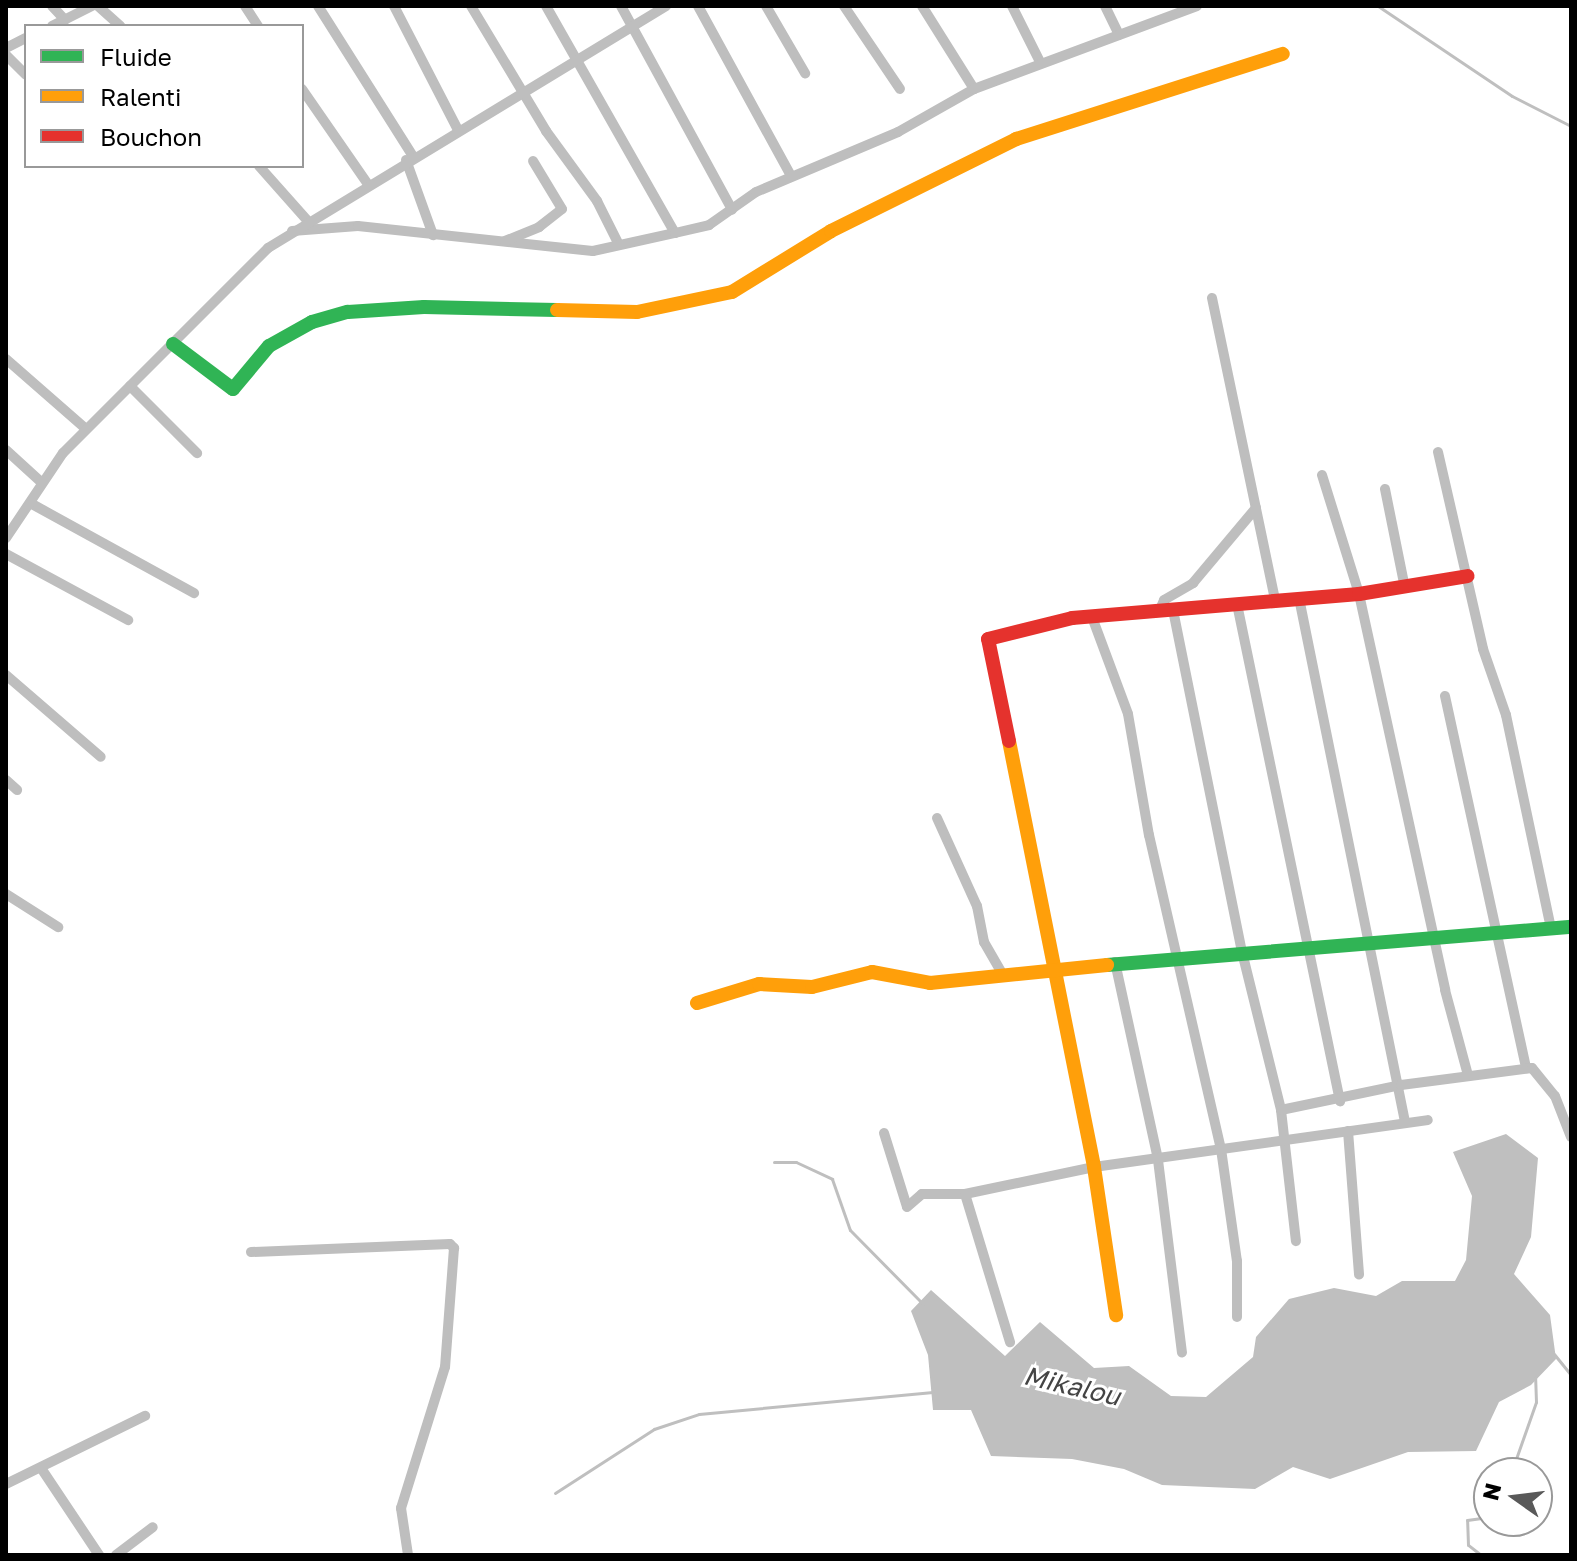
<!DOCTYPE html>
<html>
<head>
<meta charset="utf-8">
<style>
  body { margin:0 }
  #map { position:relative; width:1577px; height:1561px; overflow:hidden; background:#fff; font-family:"Golos Text",sans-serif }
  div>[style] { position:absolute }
  .water>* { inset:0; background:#bfbfbf }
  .stream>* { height:3px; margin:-1.5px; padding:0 1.5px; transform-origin:1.5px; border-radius:1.5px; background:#bfbfbf }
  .street>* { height:10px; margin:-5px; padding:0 5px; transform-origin:5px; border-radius:5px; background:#bebebe }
  .fast>* { height:14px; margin:-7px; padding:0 7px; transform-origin:7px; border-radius:7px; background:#30b455 }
  .slow>* { height:14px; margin:-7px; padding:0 7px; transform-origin:7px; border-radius:7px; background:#ff9f0a }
  .jam>* { height:14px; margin:-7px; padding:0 7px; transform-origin:7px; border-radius:7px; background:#e5322d }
  span { translate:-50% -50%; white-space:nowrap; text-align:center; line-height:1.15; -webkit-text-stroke:6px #fff; paint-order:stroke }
  .water-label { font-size:26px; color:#444; font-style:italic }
  .frame { position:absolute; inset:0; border:8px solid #000; pointer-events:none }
  .legend { position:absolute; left:24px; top:24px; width:280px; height:144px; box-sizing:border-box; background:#fff; border:2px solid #999; margin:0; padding:10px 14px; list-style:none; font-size:24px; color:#000 }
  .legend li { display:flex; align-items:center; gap:16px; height:40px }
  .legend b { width:40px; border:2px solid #999 }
  .north { position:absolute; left:1473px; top:1457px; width:80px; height:80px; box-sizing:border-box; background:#fff; border:2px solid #999; border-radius:50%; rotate:284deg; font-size:22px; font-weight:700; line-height:32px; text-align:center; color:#000 }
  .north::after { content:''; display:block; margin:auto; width:28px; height:36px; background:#595959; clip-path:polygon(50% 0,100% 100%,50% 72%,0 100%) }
</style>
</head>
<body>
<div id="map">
  <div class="water">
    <i style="clip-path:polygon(1506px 1134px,1538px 1158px,1531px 1237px,1514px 1274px,1550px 1315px,1556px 1359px,1531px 1385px,1499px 1402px,1476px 1451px,1408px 1452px,1330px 1479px,1293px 1467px,1255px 1489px,1162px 1485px,1124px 1469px,1072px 1459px,991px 1456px,971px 1410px,933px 1410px,928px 1355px,911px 1311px,931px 1290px,1005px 1356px,1040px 1322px,1094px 1368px,1129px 1366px,1171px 1396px,1206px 1397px,1253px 1357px,1256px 1337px,1289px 1299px,1334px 1288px,1376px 1296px,1402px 1281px,1455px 1281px,1466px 1260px,1472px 1196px,1453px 1152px)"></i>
  </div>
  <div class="stream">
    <i style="left:1378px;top:6px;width:161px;rotate:33.9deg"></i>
    <i style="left:1512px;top:96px;width:66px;rotate:27deg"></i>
    <i style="left:774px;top:1162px;width:22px"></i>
    <i style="left:796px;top:1162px;width:40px;rotate:25deg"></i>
    <i style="left:832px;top:1179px;width:54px;rotate:70.6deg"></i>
    <i style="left:850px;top:1230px;width:104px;rotate:45.4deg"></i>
    <i style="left:1554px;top:1354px;width:27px;rotate:51deg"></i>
    <i style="left:1511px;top:1473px;width:75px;rotate:-70.6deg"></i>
    <i style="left:1536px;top:1402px;width:25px;rotate:-92deg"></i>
    <i style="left:555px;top:1493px;width:118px;rotate:-32.9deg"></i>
    <i style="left:654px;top:1429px;width:47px;rotate:-18.4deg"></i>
    <i style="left:699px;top:1414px;width:235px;rotate:-5.4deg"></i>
    <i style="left:1481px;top:1555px;width:16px;rotate:-142deg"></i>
    <i style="left:1468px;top:1545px;width:25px;rotate:-92deg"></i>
    <i style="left:1467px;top:1520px;width:22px;rotate:-8deg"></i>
  </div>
  <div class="street">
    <i style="left:52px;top:6px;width:19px;rotate:47deg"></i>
    <i style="left:98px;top:6px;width:30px;rotate:42deg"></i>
    <i style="left:245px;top:6px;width:24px;rotate:57deg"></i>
    <i style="left:318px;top:6px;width:178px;rotate:57.7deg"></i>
    <i style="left:394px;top:6px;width:140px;rotate:62.7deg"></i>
    <i style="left:471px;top:6px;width:146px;rotate:59deg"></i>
    <i style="left:546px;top:131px;width:87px;rotate:53.9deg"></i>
    <i style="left:597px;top:201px;width:49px;rotate:63.4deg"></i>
    <i style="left:546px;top:6px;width:261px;rotate:60.4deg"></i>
    <i style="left:621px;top:6px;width:232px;rotate:61.4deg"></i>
    <i style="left:698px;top:6px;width:194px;rotate:61.3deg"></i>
    <i style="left:766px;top:6px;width:78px;rotate:59.8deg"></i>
    <i style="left:844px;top:6px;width:100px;rotate:56deg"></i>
    <i style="left:922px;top:6px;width:98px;rotate:57.9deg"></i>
    <i style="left:1012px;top:6px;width:63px;rotate:63.4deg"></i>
    <i style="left:1105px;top:6px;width:32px;rotate:64deg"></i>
    <i style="left:52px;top:26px;width:45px;rotate:-26.6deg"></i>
    <i style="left:6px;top:48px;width:22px;rotate:-27deg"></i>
    <i style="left:6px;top:55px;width:28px;rotate:45deg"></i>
    <i style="left:302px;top:89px;width:114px;rotate:55.3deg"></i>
    <i style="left:406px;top:160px;width:80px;rotate:70.2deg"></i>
    <i style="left:259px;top:166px;width:72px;rotate:48.4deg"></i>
    <i style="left:292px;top:231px;width:66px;rotate:-4.3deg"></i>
    <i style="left:358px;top:226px;width:236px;rotate:6.1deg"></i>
    <i style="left:593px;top:251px;width:84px;rotate:-12.4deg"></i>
    <i style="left:675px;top:233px;width:35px;rotate:-13deg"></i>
    <i style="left:709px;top:225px;width:57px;rotate:-35.1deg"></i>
    <i style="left:756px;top:192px;width:154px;rotate:-22.9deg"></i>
    <i style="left:898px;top:132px;width:87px;rotate:-29.5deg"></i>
    <i style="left:974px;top:89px;width:238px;rotate:-20.4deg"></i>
    <i style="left:505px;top:241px;width:37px;rotate:-22deg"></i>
    <i style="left:539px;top:227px;width:29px;rotate:-38deg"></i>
    <i style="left:562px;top:209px;width:56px;rotate:-121.1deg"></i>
    <i style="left:1212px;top:298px;width:309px;rotate:78.2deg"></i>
    <i style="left:6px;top:359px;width:106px;rotate:41.2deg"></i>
    <i style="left:130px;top:386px;width:95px;rotate:45deg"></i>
    <i style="left:6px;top:450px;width:46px;rotate:42.4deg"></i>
    <i style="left:1438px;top:452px;width:202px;rotate:77.1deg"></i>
    <i style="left:1483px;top:649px;width:70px;rotate:70.8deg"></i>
    <i style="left:1506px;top:715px;width:218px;rotate:78.1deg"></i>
    <i style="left:1322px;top:475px;width:125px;rotate:72.7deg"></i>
    <i style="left:1359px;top:594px;width:405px;rotate:77.7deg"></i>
    <i style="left:1445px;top:990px;width:88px;rotate:74.9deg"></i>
    <i style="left:1385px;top:489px;width:101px;rotate:78.6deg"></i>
    <i style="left:32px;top:504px;width:185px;rotate:28.8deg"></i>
    <i style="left:6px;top:538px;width:102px;rotate:-56.2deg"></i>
    <i style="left:63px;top:453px;width:290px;rotate:-45deg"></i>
    <i style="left:268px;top:248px;width:466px;rotate:-31.3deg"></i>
    <i style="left:6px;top:554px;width:139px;rotate:28.4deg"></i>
    <i style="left:1299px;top:598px;width:535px;rotate:78.56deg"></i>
    <i style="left:1237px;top:604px;width:508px;rotate:78.29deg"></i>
    <i style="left:1173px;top:610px;width:349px;rotate:78.6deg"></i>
    <i style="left:1242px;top:952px;width:163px;rotate:76.1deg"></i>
    <i style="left:1281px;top:1110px;width:132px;rotate:83.5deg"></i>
    <i style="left:1159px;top:612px;width:13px;rotate:-67deg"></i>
    <i style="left:1164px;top:600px;width:34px;rotate:-30deg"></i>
    <i style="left:1193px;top:583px;width:98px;rotate:-50deg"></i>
    <i style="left:1092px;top:617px;width:103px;rotate:69.6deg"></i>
    <i style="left:1128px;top:714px;width:123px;rotate:80.2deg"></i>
    <i style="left:1149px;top:835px;width:322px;rotate:77.1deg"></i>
    <i style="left:1221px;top:1149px;width:113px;rotate:81.9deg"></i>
    <i style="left:1237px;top:1261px;width:56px;rotate:90deg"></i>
    <i style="left:6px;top:675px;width:125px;rotate:40.8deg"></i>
    <i style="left:1445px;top:696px;width:381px;rotate:77.7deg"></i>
    <i style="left:6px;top:780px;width:15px;rotate:42deg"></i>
    <i style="left:937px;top:818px;width:97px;rotate:65.6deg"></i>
    <i style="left:977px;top:906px;width:37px;rotate:79deg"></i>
    <i style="left:984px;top:942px;width:36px;rotate:60deg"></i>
    <i style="left:6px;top:894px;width:62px;rotate:32.4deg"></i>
    <i style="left:1115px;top:962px;width:203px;rotate:77.7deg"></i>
    <i style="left:1158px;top:1160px;width:194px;rotate:82.9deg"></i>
    <i style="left:1281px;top:1110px;width:123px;rotate:-11.8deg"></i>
    <i style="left:1401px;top:1085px;width:132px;rotate:-7.4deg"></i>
    <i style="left:1532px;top:1068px;width:36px;rotate:51deg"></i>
    <i style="left:1555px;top:1096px;width:44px;rotate:68.7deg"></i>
    <i style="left:1348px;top:1131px;width:144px;rotate:85.6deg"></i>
    <i style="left:884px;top:1133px;width:77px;rotate:72.7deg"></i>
    <i style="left:907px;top:1207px;width:20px;rotate:-41deg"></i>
    <i style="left:922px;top:1194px;width:43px"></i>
    <i style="left:965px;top:1194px;width:132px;rotate:-11.8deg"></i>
    <i style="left:1094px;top:1167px;width:337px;rotate:-8deg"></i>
    <i style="left:965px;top:1194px;width:155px;rotate:73.1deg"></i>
    <i style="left:251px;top:1252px;width:199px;rotate:-2.3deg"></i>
    <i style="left:450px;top:1244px;width:6px;rotate:45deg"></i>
    <i style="left:454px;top:1248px;width:119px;rotate:94.3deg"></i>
    <i style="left:445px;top:1367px;width:148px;rotate:107.3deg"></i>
    <i style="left:401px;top:1508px;width:48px;rotate:81.5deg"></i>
    <i style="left:41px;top:1468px;width:105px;rotate:56.3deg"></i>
    <i style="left:6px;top:1484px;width:155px;rotate:-26.1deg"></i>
    <i style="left:116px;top:1555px;width:46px;rotate:-37.1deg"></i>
  </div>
  <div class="fast">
    <i style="left:173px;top:344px;width:75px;rotate:36.9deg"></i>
    <i style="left:233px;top:389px;width:56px;rotate:-50.1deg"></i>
    <i style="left:269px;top:346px;width:49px;rotate:-29.2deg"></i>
    <i style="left:312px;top:322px;width:37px;rotate:-16deg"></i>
    <i style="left:348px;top:312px;width:76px;rotate:-3.8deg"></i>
    <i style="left:424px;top:307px;width:133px;rotate:1.3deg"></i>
    <i style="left:1107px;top:965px;width:466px;rotate:-4.7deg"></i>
  </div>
  <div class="slow">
    <i style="left:557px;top:310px;width:80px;rotate:1.4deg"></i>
    <i style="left:637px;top:312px;width:97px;rotate:-11.9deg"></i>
    <i style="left:732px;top:292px;width:116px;rotate:-31.6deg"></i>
    <i style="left:831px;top:231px;width:207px;rotate:-26.4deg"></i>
    <i style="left:1016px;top:139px;width:280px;rotate:-17.7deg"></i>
    <i style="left:1009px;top:741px;width:434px;rotate:78.7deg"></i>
    <i style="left:1094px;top:1167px;width:150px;rotate:81.5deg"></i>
    <i style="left:697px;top:1003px;width:65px;rotate:-17deg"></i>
    <i style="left:759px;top:984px;width:53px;rotate:3.2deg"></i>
    <i style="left:812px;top:987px;width:62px;rotate:-14deg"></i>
    <i style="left:872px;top:972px;width:59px;rotate:10.7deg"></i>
    <i style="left:930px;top:983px;width:178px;rotate:-5.8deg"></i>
  </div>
  <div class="jam">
    <i style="left:1009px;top:741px;width:104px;rotate:-101.6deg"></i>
    <i style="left:988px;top:639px;width:87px;rotate:-14deg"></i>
    <i style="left:1072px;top:618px;width:288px;rotate:-4.8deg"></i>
    <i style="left:1359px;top:594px;width:110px;rotate:-9.4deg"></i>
  </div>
  <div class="water-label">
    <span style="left:1072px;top:1386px;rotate:13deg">Mikalou</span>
  </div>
  <div class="frame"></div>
  <ul class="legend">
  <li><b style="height:10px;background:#30b455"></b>Fluide</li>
  <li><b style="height:10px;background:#ff9f0a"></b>Ralenti</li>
  <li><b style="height:10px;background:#e5322d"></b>Bouchon</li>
  </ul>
  <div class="north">N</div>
</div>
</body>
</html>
